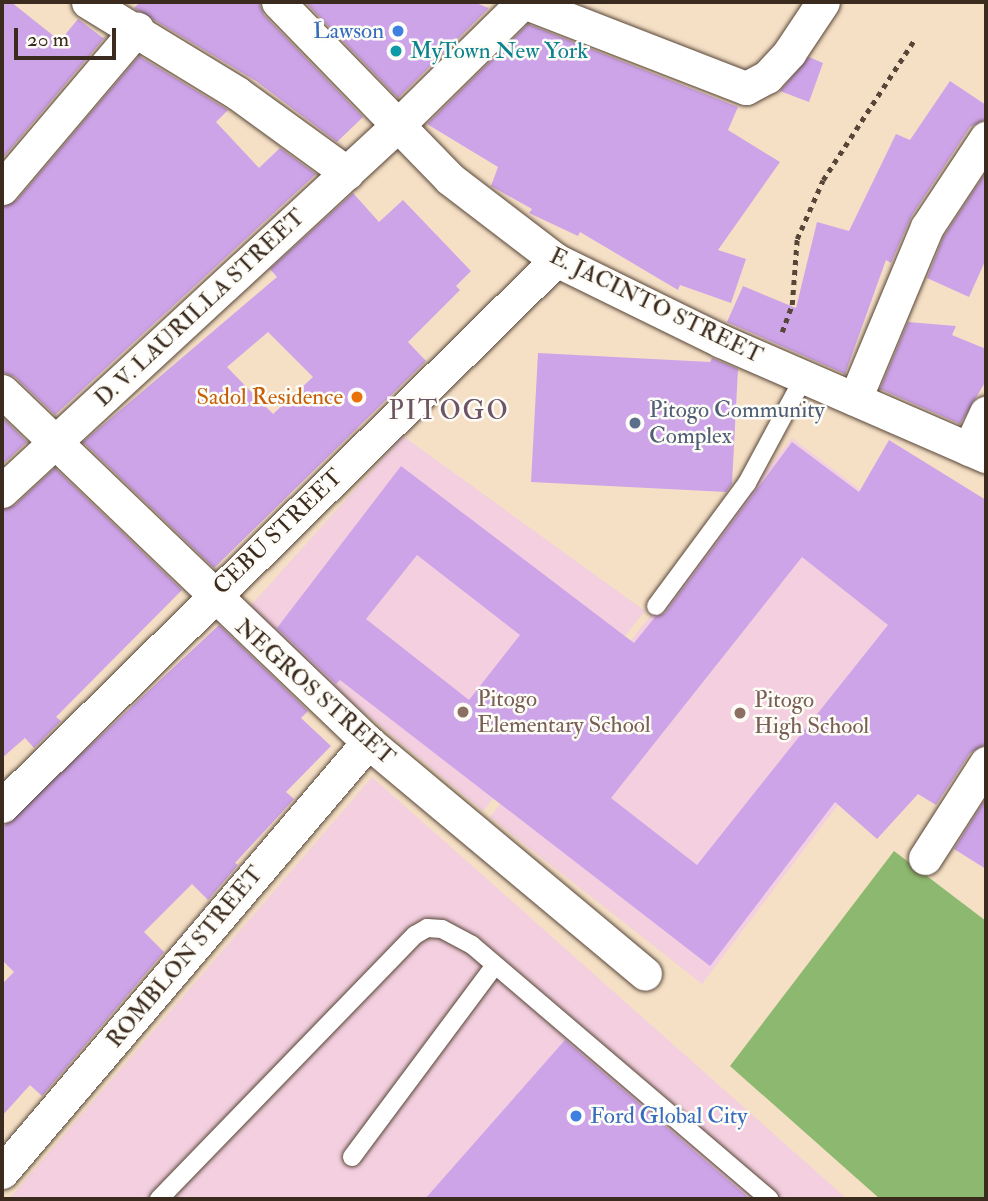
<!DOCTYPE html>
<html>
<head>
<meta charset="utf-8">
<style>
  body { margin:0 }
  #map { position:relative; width:988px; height:1201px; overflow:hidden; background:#f5e0c6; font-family:"IM FELL Double Pica",serif }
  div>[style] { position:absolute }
  .built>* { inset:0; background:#f3cfdf }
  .forest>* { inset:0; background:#8cb86f }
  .building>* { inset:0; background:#cea4e9 }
  .path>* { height:4.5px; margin-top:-2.25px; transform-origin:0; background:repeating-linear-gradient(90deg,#574537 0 5px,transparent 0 10px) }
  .roads { filter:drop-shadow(0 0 2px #574537) drop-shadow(0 0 2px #574537) }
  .service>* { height:18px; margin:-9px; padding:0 9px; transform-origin:9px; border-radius:9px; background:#fff }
  .minor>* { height:33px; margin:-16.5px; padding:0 16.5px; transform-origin:16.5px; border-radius:16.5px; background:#fff }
  .dots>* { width:19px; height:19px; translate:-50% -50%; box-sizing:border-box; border:4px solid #fdfcf7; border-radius:50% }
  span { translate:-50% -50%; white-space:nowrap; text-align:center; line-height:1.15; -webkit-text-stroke:5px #fdfcf7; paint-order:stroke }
  .shop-label { font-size:23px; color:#366cbe }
  .right { translate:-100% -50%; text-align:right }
  .left { translate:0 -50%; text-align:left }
  .culture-label { font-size:23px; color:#0d838f }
  .street-label { font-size:23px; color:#3b2a1e }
  .food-label { font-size:23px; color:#c56008 }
  .service-label { font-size:23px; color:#4e5e75 }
  .education-label { font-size:23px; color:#785e54 }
  .quarter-label { font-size:26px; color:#6e5565; letter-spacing:2px }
  .frame { position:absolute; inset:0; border:4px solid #3b2a1e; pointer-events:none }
  .scale { position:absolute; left:14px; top:28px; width:102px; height:32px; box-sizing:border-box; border:4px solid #3b2a1e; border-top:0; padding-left:9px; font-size:21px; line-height:24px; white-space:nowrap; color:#3b2a1e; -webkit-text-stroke:5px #fdfcf7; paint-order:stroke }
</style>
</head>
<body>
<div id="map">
  <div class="built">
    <i style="clip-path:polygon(403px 436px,645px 611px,483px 811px,244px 613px)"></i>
    <i style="clip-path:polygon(792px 438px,986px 585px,986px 610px,702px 984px,490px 817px)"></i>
    <i style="clip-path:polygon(372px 777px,847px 1199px,9px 1199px)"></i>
  </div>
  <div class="forest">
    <i style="clip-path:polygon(894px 851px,986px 921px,986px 1199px,880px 1199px,730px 1066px)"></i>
  </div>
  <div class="building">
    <i style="clip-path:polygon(2px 2px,11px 2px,60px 41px,78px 19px,103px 38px,106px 36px,2px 159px)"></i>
    <i style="clip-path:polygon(140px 2px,259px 2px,264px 15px,363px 117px,337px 142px,256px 81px,134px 8px)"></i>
    <i style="clip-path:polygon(305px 2px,473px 2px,489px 8px,398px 98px)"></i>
    <i style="clip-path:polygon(528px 24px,738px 107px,728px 130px,780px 162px,718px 250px,746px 259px,731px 303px,680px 285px,678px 290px,580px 232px,578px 236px,529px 213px,532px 209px,491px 186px,498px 167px,427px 124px)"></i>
    <i style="clip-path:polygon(139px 56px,228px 110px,216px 122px,259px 168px,280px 148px,316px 174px,55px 415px,15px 377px,2px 372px,2px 207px,17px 200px)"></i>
    <i style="clip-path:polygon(809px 57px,823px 63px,809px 102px,780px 91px)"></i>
    <i style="clip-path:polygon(950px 81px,986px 105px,986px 119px,970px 127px,911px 217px,891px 263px,886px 260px,845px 374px,727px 322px,743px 286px,796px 308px,817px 222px,849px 231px,896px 134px,910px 140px)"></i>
    <i style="clip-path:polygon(986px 172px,986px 259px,969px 297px,927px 278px,944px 236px)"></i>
    <i style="clip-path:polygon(evenodd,353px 193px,379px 222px,403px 200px,471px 271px,456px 286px,460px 290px,408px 342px,426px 361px,214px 568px,83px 442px,277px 277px,270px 269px,353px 193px,268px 332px,313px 377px,273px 414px,227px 367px,268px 332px)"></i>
    <i style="clip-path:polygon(908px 322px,956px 326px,952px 335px,986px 349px,986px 381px,960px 424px,880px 389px)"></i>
    <i style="clip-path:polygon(538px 353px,710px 362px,712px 358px,738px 369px,732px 484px,726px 492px,531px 482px)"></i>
    <i style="clip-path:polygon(2px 417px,27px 442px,2px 465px)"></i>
    <i style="clip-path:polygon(evenodd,889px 440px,986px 500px,986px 744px,970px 753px,936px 805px,918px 794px,877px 839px,835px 802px,710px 966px,340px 680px,336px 684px,277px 628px,401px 466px,634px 643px,655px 617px,665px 613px,792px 442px,859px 492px,889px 440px,417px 555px,520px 635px,469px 700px,366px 619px,417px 555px,889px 440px,802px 557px,888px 625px,697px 865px,611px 798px,802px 557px)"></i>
    <i style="clip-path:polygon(55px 468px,182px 590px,56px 717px,61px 721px,34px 748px,25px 738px,2px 758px,2px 510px,15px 505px)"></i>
    <i style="clip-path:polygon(219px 625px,308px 711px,301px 718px,331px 746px,286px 792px,294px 799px,235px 863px,238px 865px,208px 900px,192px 884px,144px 932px,164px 952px,42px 1096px,30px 1085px,2px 1116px,2px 984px,14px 972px,2px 960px,2px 828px)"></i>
    <i style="clip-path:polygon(986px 798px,986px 869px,954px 849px)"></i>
    <i style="clip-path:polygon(565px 1040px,750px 1199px,425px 1199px)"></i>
  </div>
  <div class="path">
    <i style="left:782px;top:332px;width:29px;rotate:-70deg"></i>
    <i style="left:792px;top:305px;width:66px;rotate:-85.7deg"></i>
    <i style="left:797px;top:239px;width:64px;rotate:-66.2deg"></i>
    <i style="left:823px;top:180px;width:168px;rotate:-56.9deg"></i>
  </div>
  <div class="roads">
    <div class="service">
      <i style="left:656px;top:606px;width:153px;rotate:-53.5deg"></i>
      <i style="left:747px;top:483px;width:120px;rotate:-61.7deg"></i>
      <i style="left:352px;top:1157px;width:239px;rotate:-53.3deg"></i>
      <i style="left:159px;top:1199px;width:368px;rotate:-45.9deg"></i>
      <i style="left:415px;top:935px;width:14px;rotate:-30deg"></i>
      <i style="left:427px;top:928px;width:15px;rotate:4deg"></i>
      <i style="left:442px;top:929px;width:34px;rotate:28deg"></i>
      <i style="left:472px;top:945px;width:391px;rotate:40.5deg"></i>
    </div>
    <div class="minor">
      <i style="left:88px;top:2px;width:175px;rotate:31.4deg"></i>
      <i style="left:237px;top:93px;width:136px;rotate:36deg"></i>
      <i style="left:278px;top:2px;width:247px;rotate:45.8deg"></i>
      <i style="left:450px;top:179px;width:133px;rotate:37.4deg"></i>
      <i style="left:556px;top:260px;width:184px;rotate:26.1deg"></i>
      <i style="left:721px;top:341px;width:289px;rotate:23.5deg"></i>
      <i style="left:524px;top:2px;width:238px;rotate:21.2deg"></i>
      <i style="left:746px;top:88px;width:24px;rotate:-28deg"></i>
      <i style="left:767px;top:77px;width:33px;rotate:-47deg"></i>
      <i style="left:789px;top:53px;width:61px;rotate:-56.3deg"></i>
      <i style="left:2px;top:188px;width:209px;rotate:-49.7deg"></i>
      <i style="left:2px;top:391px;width:507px;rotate:43.8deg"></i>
      <i style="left:368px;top:742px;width:361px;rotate:39.9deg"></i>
      <i style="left:855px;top:399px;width:186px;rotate:-67.3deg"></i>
      <i style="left:927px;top:227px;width:107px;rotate:-56.5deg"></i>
      <i style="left:969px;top:449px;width:40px;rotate:-65deg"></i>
      <i style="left:2px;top:491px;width:539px;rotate:-42.75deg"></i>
      <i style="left:398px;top:125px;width:175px;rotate:-44.5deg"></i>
      <i style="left:2px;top:806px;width:778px;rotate:-44.58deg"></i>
      <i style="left:925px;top:858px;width:113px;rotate:-57.3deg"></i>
      <i style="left:2px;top:1172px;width:565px;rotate:-49.6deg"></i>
    </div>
  </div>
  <div class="dots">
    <i style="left:398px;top:31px;background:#3f7fe0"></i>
    <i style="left:396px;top:51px;background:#0f9aa8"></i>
    <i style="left:357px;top:397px;background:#e8710a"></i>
    <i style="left:635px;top:423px;background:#5c6f8a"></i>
    <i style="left:463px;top:712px;background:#8d6e63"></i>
    <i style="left:740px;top:713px;background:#8d6e63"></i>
    <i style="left:576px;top:1116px;background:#3f7fe0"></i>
  </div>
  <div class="shop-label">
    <span class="right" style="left:384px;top:31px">Lawson</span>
    <span class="left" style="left:590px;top:1116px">Ford Global City</span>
  </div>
  <div class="culture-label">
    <span class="left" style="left:410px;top:51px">MyTown New York</span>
  </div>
  <div class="street-label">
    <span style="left:656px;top:306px;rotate:26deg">E. JACINTO STREET</span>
    <span style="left:200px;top:308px;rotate:-43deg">D. V. LAURILLA STREET</span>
    <span style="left:278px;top:532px;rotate:-44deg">CEBU STREET</span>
    <span style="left:315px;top:692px;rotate:42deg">NEGROS STREET</span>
    <span style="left:185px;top:957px;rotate:-50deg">ROMBLON STREET</span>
  </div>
  <div class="food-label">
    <span class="right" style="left:343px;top:397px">Sadol Residence</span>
  </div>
  <div class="service-label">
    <span class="left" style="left:649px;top:423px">Pitogo Community<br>Complex</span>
  </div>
  <div class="education-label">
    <span class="left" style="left:477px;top:712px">Pitogo<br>Elementary School</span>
    <span class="left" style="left:754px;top:713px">Pitogo<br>High School</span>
  </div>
  <div class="quarter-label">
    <span style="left:449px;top:412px">PITOGO</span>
  </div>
  <div class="frame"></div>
  <div class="scale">20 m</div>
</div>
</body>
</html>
